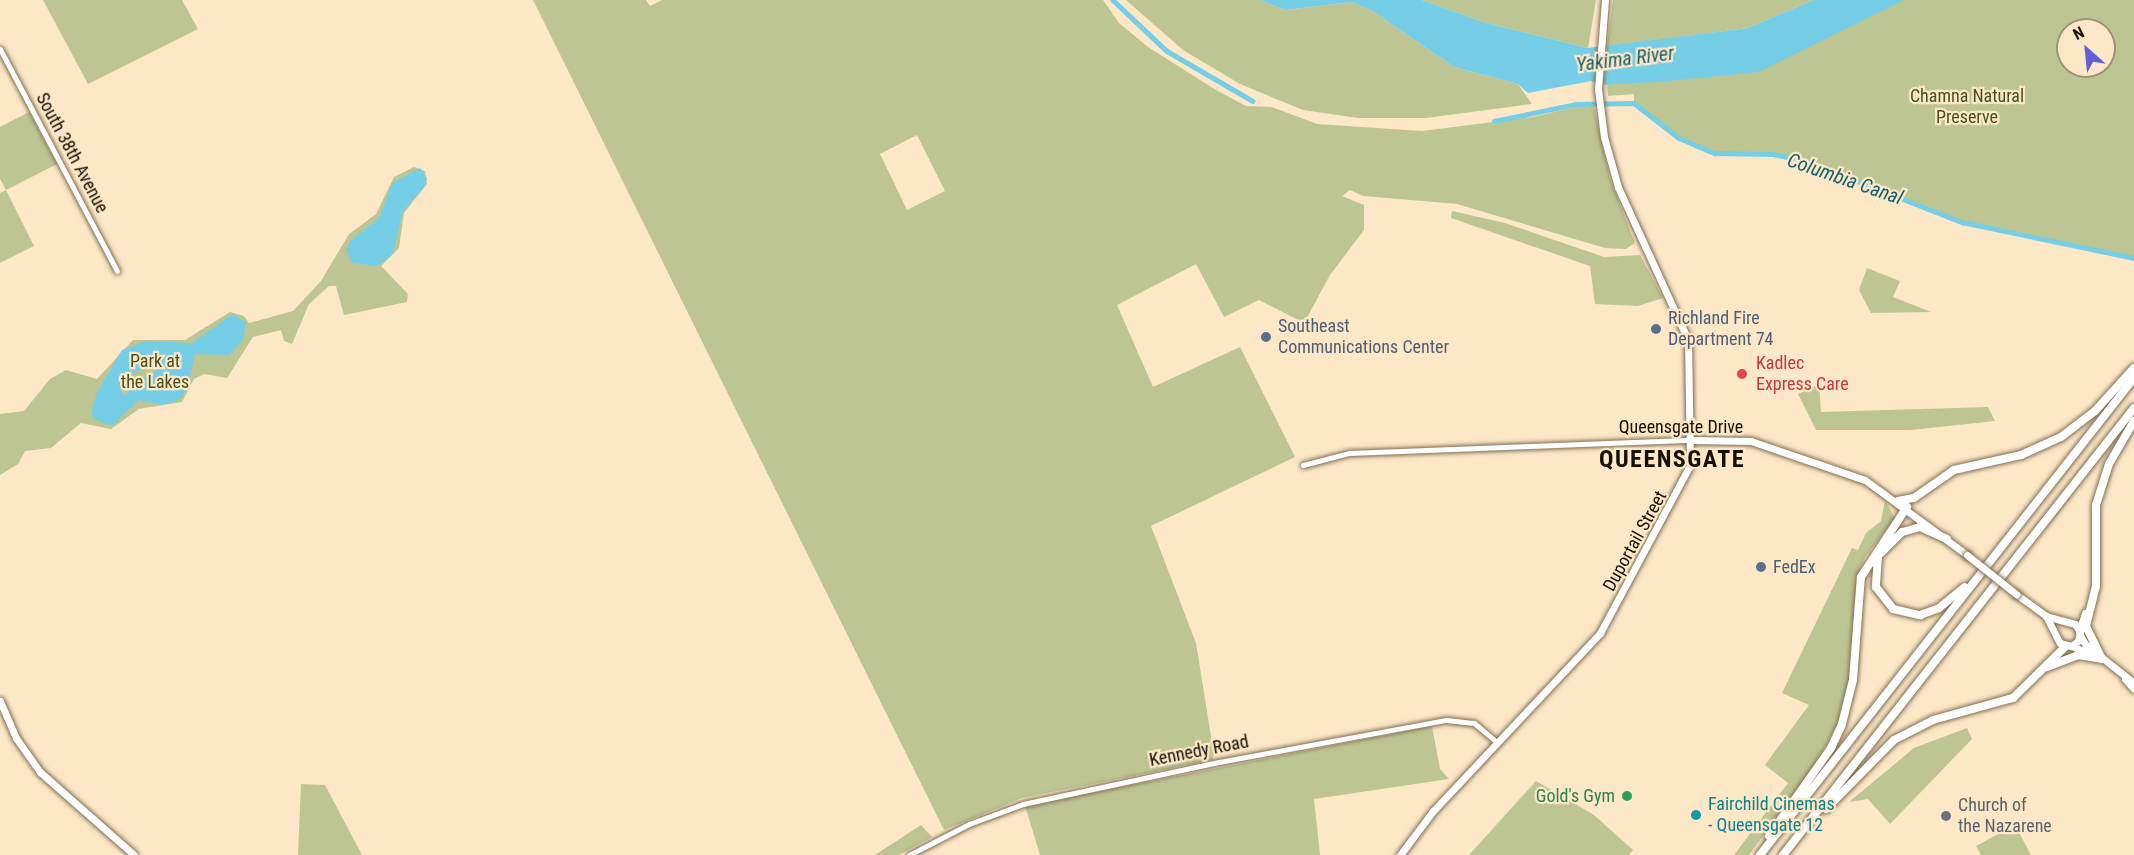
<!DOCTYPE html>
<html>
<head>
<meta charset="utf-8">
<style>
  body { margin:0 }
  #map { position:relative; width:2134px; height:855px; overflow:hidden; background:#fce7c7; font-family:"Roboto Condensed",sans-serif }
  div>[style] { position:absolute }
  .green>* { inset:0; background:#bdc693 }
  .water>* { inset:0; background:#75cee6 }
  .canal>* { height:4.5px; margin:-2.25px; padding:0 2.25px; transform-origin:2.25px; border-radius:2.25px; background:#75cee6 }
  .roads { filter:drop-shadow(0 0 2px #816e52) drop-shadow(0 0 2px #816e52) }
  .minor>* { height:5px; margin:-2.5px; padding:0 2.5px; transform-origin:2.5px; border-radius:2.5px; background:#fff }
  .major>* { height:7px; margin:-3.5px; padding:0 3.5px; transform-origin:3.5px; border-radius:3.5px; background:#fff }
  .highway>* { height:8px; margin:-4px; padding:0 4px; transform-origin:4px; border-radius:4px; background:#fff }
  .bridges { filter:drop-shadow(0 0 2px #816e52) drop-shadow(0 0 2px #816e52) }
  .major-bridge>* { height:7px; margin:-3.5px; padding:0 3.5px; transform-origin:3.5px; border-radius:3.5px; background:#fff }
  .dots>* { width:16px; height:16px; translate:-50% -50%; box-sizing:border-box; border:3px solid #fce7c7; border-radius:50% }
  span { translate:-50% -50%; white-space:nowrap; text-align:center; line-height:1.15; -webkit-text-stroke:4.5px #fce7c7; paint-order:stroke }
  .park-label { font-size:18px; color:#49501d }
  .street-label { font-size:18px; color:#160f05 }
  .service-label { font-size:18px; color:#4e5e75 }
  .left { translate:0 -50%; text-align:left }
  .health-label { font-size:18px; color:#be3a42 }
  .leisure-label { font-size:18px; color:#27864d }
  .right { translate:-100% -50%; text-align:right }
  .culture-label { font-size:18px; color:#0d838f }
  .worship-label { font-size:18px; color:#5b616d }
  .water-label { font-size:20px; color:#155f6f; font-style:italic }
  .district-label { font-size:24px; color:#160f05; font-weight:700; letter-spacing:1.5px }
  .north { position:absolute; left:2056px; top:18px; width:60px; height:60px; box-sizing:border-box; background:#fce7c7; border:2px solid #a09179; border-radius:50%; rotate:333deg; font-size:16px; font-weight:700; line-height:24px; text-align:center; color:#160f05 }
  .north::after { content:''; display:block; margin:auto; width:21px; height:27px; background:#6061da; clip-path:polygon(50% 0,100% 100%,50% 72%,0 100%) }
</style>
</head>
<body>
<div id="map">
  <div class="green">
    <i style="clip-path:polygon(43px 0,182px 0,198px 29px,88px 84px)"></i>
    <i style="clip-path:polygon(evenodd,533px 0,646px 0,650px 6px,662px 0,1103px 0,1119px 23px,1148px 47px,1216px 90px,1246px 106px,1272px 107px,1317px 124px,1422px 131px,1532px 117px,1593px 103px,1610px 179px,1635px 243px,1626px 249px,1605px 248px,1457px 204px,1363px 196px,1350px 190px,1342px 196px,1364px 205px,1364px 230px,1330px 275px,1304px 323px,1259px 300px,1224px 317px,1196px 264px,1117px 305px,1153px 387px,1240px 347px,1295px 457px,1151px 526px,1196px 643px,1214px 755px,1212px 760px,1022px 798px,944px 830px,533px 0,917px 135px,945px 191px,907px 210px,880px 154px,917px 135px)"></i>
    <i style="clip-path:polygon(1126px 0,1260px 0,1285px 10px,1351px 2px,1371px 10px,1454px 67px,1518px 84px,1532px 104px,1426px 118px,1358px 118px,1303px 110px,1240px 84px,1183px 50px)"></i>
    <i style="clip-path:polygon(1422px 0,1596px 0,1588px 48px,1486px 23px)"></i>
    <i style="clip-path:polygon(1613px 0,1813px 0,1748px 28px,1607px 46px)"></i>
    <i style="clip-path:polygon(evenodd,1882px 0,2134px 0,2134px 258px,1962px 222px,1806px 161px,1773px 154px,1715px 153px,1679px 138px,1634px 103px,1634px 94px,1608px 96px,1607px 84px,1633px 81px,1882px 0,2068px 30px,2104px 30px,2104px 66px,2068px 66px,2068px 30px)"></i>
    <i style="clip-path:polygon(29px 112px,57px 164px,6px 190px,34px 246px,0 263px,0 193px,6px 190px,0 179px,0 127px)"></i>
    <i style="clip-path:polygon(414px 167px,425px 171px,427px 184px,404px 213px,399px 248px,381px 266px,408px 294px,407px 302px,344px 315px,336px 286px,329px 286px,309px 304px,292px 344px,284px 341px,281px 330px,253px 337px,227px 378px,204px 374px,194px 379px,182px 402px,139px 409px,111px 429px,81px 423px,51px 448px,25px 451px,18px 464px,0 475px,0 414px,24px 411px,50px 379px,66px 370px,97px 379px,133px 340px,185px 340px,230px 312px,244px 316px,249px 323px,293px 311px,321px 281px,349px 234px,376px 214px,394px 177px)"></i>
    <i style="clip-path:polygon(1452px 211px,1505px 223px,1604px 257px,1640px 255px,1663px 298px,1638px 306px,1595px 304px,1590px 266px,1451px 218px)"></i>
    <i style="clip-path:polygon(1867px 268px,1900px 281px,1893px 297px,1931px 312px,1871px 313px,1859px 290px)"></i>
    <i style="clip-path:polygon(1819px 384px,1821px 412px,1988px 407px,1995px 421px,1911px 430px,1816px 430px,1798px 394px)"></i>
    <i style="clip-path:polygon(1885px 501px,1895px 518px,1865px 557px,1857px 576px,1849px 684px,1838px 723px,1813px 768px,1749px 855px,1734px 855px,1788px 783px,1765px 765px,1809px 705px,1782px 693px,1852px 548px,1858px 550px,1866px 533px,1881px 521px)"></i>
    <i style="clip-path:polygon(1432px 726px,1440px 769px,1449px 779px,1314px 799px,1320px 855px,1040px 855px,1025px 806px)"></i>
    <i style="clip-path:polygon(1967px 728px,1972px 739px,1890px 824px,1868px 799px,1849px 802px,1914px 748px)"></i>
    <i style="clip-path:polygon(1536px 781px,1594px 815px,1633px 850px,1629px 855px,1469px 855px)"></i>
    <i style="clip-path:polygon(301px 784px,325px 785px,362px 855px,298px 855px)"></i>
    <i style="clip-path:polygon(921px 825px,932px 837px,899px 855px,875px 855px)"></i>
    <i style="clip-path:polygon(2015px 825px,2031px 855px,1981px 855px,1976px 846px)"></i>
  </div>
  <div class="water">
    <i style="clip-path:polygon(1260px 0,1422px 0,1486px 23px,1588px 48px,1748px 28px,1813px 0,1904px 0,1759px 72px,1659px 82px,1598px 85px,1591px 81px,1528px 93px,1518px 84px,1454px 67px,1371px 10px,1351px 2px,1285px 10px)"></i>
    <i style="clip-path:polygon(420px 168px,427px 178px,425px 186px,403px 211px,393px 254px,378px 266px,352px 263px,346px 250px,351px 240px,379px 218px,392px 183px)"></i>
    <i style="clip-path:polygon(evenodd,233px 314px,246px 322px,243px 340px,229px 355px,195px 354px,188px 387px,179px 400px,161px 405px,139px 400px,112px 426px,94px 419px,91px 413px,97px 392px,122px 350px,146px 341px,192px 343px,233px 314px,154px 362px,166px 365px,136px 383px,126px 395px,121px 393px,121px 380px,154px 362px)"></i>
  </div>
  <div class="canal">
    <i style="left:1113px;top:0;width:74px;rotate:43.4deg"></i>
    <i style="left:1167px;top:51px;width:99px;rotate:30.2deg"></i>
    <i style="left:1494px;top:121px;width:84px;rotate:-11.7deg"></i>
    <i style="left:1576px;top:104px;width:58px;rotate:-1deg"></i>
    <i style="left:1634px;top:103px;width:57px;rotate:37.9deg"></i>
    <i style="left:1679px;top:138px;width:39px;rotate:23deg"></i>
    <i style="left:1715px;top:153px;width:58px;rotate:1deg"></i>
    <i style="left:1773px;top:154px;width:34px;rotate:12deg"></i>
    <i style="left:1806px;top:161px;width:168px;rotate:21.4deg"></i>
    <i style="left:1962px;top:222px;width:176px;rotate:11.8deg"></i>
  </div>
  <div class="roads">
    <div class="minor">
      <i style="left:0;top:49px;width:251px;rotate:62.2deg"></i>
      <i style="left:1303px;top:465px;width:48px;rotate:-14.6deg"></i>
      <i style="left:1349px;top:453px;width:343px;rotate:-2.2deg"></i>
      <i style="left:909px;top:855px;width:68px;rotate:-27.3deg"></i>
      <i style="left:969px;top:824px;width:58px;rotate:-20.3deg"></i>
      <i style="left:1023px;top:804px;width:200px;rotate:-12.1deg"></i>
      <i style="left:1219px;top:762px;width:231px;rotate:-10.5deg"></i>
      <i style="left:1446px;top:720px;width:28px;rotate:6deg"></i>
      <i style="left:1474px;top:723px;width:31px;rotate:40deg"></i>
    </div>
    <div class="major">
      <i style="left:1692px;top:440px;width:59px;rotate:1deg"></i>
      <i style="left:1751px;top:441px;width:120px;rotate:18.9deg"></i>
      <i style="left:1865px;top:480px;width:127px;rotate:36.3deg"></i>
      <i style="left:2016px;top:594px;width:37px;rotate:36deg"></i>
      <i style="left:2046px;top:616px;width:30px;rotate:63deg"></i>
      <i style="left:2060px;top:643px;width:11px;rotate:15deg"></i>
      <i style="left:2071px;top:646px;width:9px;rotate:-36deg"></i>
      <i style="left:2078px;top:641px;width:9px;rotate:-77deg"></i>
      <i style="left:2080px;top:632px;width:9px;rotate:-122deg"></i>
      <i style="left:2075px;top:624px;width:30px;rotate:-165deg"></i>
      <i style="left:2080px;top:635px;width:10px;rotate:61deg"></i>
      <i style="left:2085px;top:644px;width:63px;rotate:38.5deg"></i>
      <i style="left:2072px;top:646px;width:24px;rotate:24deg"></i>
      <i style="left:2125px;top:679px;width:13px;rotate:48deg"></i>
      <i style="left:0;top:701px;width:40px;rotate:66.6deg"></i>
      <i style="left:16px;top:738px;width:42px;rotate:54.8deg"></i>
      <i style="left:40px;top:772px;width:125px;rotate:41.4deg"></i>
      <i style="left:1400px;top:855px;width:55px;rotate:-53.1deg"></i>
      <i style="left:1433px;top:811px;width:244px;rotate:-46.8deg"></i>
      <i style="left:1600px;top:633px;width:191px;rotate:-61.8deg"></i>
      <i style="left:1690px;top:465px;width:125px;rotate:-90.9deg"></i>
      <i style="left:1688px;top:340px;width:168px;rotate:-114.6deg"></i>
      <i style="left:1618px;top:187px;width:52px;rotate:-105.6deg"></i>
      <i style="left:1604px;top:137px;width:48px;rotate:-97.1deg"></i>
      <i style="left:1598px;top:89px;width:89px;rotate:-85.5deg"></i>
    </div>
    <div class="highway">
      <i style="left:1898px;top:501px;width:16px;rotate:-11deg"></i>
      <i style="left:1914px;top:498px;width:49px;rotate:-35deg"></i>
      <i style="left:1954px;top:470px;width:69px;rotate:-12.6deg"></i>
      <i style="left:2021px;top:455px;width:44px;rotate:-24.2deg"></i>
      <i style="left:2061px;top:437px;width:43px;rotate:-37.4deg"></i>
      <i style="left:2095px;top:411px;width:58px;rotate:-47.8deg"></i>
      <i style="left:1947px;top:539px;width:30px;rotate:-156deg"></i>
      <i style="left:1920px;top:527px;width:19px;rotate:164deg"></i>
      <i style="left:1902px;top:532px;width:34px;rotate:135deg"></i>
      <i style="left:1878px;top:556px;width:31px;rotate:94deg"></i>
      <i style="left:1876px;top:587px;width:28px;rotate:52deg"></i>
      <i style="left:1893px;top:609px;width:28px;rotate:13deg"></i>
      <i style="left:1920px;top:615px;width:20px;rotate:-20deg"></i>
      <i style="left:1939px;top:608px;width:33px;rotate:-39deg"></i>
      <i style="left:2080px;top:632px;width:19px;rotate:-72deg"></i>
      <i style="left:2102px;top:659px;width:37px;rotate:-116deg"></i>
      <i style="left:2086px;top:626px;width:41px;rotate:-76deg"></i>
      <i style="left:2096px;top:586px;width:81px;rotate:-90deg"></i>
      <i style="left:2096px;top:505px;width:43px;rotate:-72.4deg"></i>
      <i style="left:2109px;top:464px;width:50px;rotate:-59.8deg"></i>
      <i style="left:2047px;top:667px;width:33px;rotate:-21deg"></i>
      <i style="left:2078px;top:655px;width:24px;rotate:9deg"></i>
      <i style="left:1826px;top:809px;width:97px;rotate:-45.4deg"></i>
      <i style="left:1894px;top:740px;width:44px;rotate:-27.1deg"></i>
      <i style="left:1933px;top:720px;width:83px;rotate:-15.4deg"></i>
      <i style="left:2013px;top:698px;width:74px;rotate:-44.5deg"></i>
      <i style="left:1769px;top:836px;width:108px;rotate:-54.8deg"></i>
      <i style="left:1831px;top:748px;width:26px;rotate:-65deg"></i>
      <i style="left:1842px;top:724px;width:45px;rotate:-76deg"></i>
      <i style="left:1853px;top:680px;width:103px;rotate:-85.6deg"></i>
      <i style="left:1861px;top:577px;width:84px;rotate:-56.7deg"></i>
      <i style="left:1760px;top:855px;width:606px;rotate:-51.9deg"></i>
      <i style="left:1783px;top:855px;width:568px;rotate:-51.86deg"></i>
    </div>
  </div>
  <div class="bridges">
    <div class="major-bridge">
      <i style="left:1967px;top:555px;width:63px;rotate:38.5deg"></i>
    </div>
  </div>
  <div class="dots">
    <i style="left:1656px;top:329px;background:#5c6f8a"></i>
    <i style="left:1266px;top:337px;background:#5c6f8a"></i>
    <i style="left:1742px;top:374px;background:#e0444e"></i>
    <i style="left:1761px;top:567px;background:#5c6f8a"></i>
    <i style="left:1627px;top:796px;background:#2e9e5b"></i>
    <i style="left:1696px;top:815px;background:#0f9aa8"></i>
    <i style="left:1946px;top:816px;background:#6b7280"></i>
  </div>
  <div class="park-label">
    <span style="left:1967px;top:107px">Chamna Natural<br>Preserve</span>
    <span style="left:155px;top:372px">Park at<br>the Lakes</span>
  </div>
  <div class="street-label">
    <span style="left:72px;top:153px;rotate:62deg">South 38th Avenue</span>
    <span style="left:1681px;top:427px">Queensgate Drive</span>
    <span style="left:1635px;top:541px;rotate:-61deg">Duportail Street</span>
    <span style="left:1199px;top:751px;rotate:-11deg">Kennedy Road</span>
  </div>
  <div class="service-label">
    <span class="left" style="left:1668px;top:329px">Richland Fire<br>Department 74</span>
    <span class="left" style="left:1278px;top:337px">Southeast<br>Communications Center</span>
    <span class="left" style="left:1773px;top:567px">FedEx</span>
  </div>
  <div class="health-label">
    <span class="left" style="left:1756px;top:374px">Kadlec<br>Express Care</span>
  </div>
  <div class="leisure-label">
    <span class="right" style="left:1615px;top:796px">Gold's Gym</span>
  </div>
  <div class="culture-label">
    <span class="left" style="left:1708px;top:815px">Fairchild Cinemas<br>- Queensgate 12</span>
  </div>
  <div class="worship-label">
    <span class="left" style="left:1958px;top:816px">Church of<br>the Nazarene</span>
  </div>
  <div class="water-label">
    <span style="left:1625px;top:59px;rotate:-7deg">Yakima River</span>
    <span style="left:1845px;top:179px;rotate:19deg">Columbia Canal</span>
  </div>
  <div class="district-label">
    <span style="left:1672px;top:460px">QUEENSGATE</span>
  </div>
  <div class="north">N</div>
</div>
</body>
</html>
